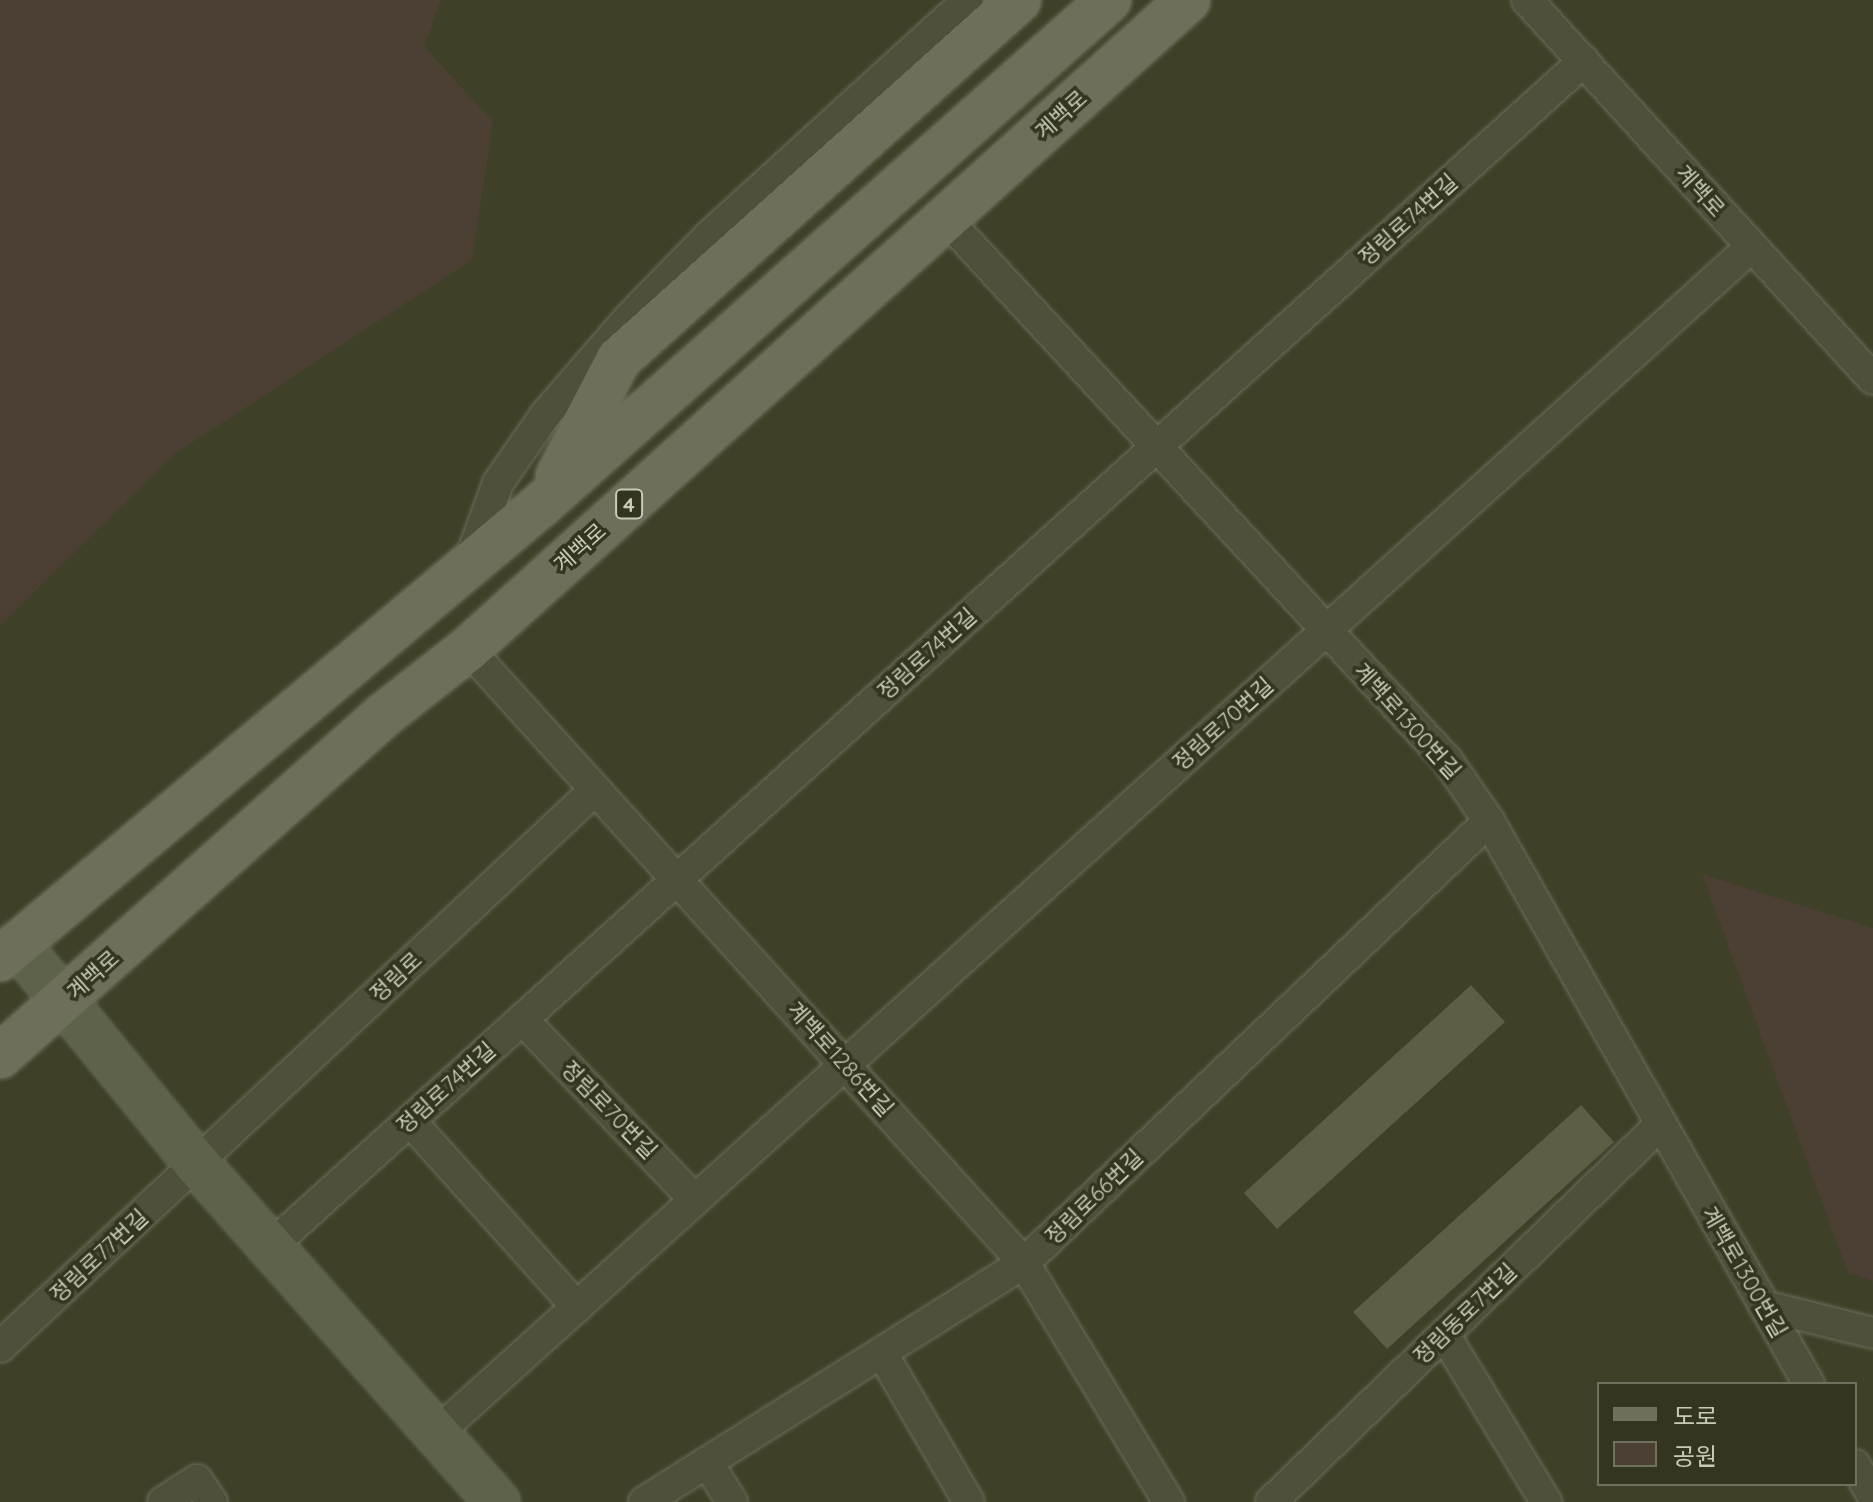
<!DOCTYPE html>
<html>
<head>
<meta charset="utf-8">
<style>
  body { margin:0 }
  #map { position:relative; width:1873px; height:1502px; overflow:hidden; background:#3e4028; font-family:Quicksand,"Noto Sans KR",sans-serif }
  div>[style] { position:absolute }
  .green>* { inset:0; background:#4c3f34 }
  .building>* { inset:0; background:#5c5e45 }
  .roads { filter:drop-shadow(0 0 2px #6b6d5a) drop-shadow(0 0 2px #6b6d5a) }
  .minor>* { height:30px; margin:-15px; padding:0 15px; transform-origin:15px; border-radius:15px; background:#4e503c }
  .secondary>* { height:44px; margin:-22px; padding:0 22px; transform-origin:22px; border-radius:22px; background:#5f624a }
  .primary>* { height:44px; margin:-22px; padding:0 22px; transform-origin:22px; border-radius:22px; background:#6d6f5a }
  span { translate:-50% -50%; white-space:nowrap; text-align:center; line-height:1.15; -webkit-text-stroke:7px #333521; paint-order:stroke }
  .shield-label span { padding:2px 6px; background:#333521; border:2px solid; border-radius:6px; -webkit-text-stroke-width:0 }
  .shield-label { font-size:20px; color:#c8cab9; font-weight:700 }
  .street-label { font-size:22px; color:#c8cab9 }
  .legend { position:absolute; left:1597px; top:1382px; width:260px; height:104px; box-sizing:border-box; background:#333521; border:2px solid #6f715e; margin:0; padding:10px 14px; list-style:none; font-size:24px; color:#c8cab9 }
  .legend li { display:flex; align-items:center; gap:16px; height:40px }
  .legend b { width:40px; border:2px solid #6f715e }
</style>
</head>
<body>
<div id="map">
  <div class="green">
    <i style="clip-path:polygon(0 0,441px 0,424px 46px,493px 122px,472px 260px,173px 455px,0 626px)"></i>
    <i style="clip-path:polygon(1702px 874px,1873px 928px,1873px 1281px,1848px 1273px)"></i>
  </div>
  <div class="building">
    <i style="clip-path:polygon(1471px 985px,1505px 1022px,1277px 1229px,1244px 1193px)"></i>
    <i style="clip-path:polygon(1581px 1105px,1614px 1142px,1387px 1349px,1353px 1312px)"></i>
  </div>
  <div class="roads">
    <div class="minor">
      <i style="left:1527px;top:0;width:513px;rotate:47.61deg"></i>
      <i style="left:946px;top:219px;width:737px;rotate:47.2deg"></i>
      <i style="left:1447px;top:760px;width:74px;rotate:55.5deg"></i>
      <i style="left:1489px;top:821px;width:648px;rotate:60.39deg"></i>
      <i style="left:470px;top:560px;width:82px;rotate:-70deg"></i>
      <i style="left:498px;top:483px;width:84px;rotate:-55.2deg"></i>
      <i style="left:546px;top:414px;width:128px;rotate:-49.1deg"></i>
      <i style="left:630px;top:317px;width:113px;rotate:-45.7deg"></i>
      <i style="left:709px;top:236px;width:350px;rotate:-42.3deg"></i>
      <i style="left:468px;top:649px;width:828px;rotate:47.84deg"></i>
      <i style="left:1024px;top:1263px;width:280px;rotate:58.8deg"></i>
      <i style="left:522px;top:1019px;width:250px;rotate:46.3deg"></i>
      <i style="left:410px;top:1121px;width:250px;rotate:48.1deg"></i>
      <i style="left:270px;top:1247px;width:1770px;rotate:-42.07deg"></i>
      <i style="left:1764px;top:1306px;width:112px;rotate:13.9deg"></i>
      <i style="left:1444px;top:1334px;width:197px;rotate:58.7deg"></i>
      <i style="left:0;top:1347px;width:815px;rotate:-43.11deg"></i>
      <i style="left:883px;top:1355px;width:170px;rotate:59.7deg"></i>
      <i style="left:439px;top:1431px;width:1766px;rotate:-42.06deg"></i>
      <i style="left:707px;top:1462px;width:47px;rotate:58deg"></i>
      <i style="left:1855px;top:1465px;width:36px;rotate:60deg"></i>
      <i style="left:163px;top:1502px;width:40px;rotate:-32.9deg"></i>
      <i style="left:197px;top:1480px;width:27px;rotate:56deg"></i>
      <i style="left:644px;top:1502px;width:449px;rotate:-32.2deg"></i>
      <i style="left:1024px;top:1263px;width:642px;rotate:-43.55deg"></i>
      <i style="left:1271px;top:1502px;width:540px;rotate:-44.1deg"></i>
    </div>
    <div class="secondary">
      <i style="left:17px;top:944px;width:286px;rotate:50.7deg"></i>
      <i style="left:198px;top:1165px;width:451px;rotate:48.4deg"></i>
    </div>
    <div class="primary">
      <i style="left:558px;top:476px;width:132px;rotate:-62.5deg"></i>
      <i style="left:619px;top:359px;width:537px;rotate:-41.91deg"></i>
      <i style="left:0;top:959px;width:709px;rotate:-40.02deg"></i>
      <i style="left:543px;top:503px;width:757px;rotate:-41.63deg"></i>
      <i style="left:0;top:1056px;width:515px;rotate:-41.62deg"></i>
      <i style="left:385px;top:714px;width:105px;rotate:-38.1deg"></i>
      <i style="left:468px;top:649px;width:969px;rotate:-42.03deg"></i>
    </div>
  </div>
  <div class="shield-label">
    <span style="left:629px;top:504px">4</span>
  </div>
  <div class="street-label">
    <span style="left:1061px;top:115px;rotate:-42deg">계백로</span>
    <span style="left:1700px;top:191px;rotate:48deg">계백로</span>
    <span style="left:1408px;top:220px;rotate:-42deg">정림로74번길</span>
    <span style="left:580px;top:548px;rotate:-42deg">계백로</span>
    <span style="left:927px;top:654px;rotate:-42deg">정림로74번길</span>
    <span style="left:1407px;top:721px;rotate:48deg">계백로1300번길</span>
    <span style="left:1223px;top:724px;rotate:-42deg">정림로70번길</span>
    <span style="left:93px;top:975px;rotate:-42deg">계백로</span>
    <span style="left:396px;top:977px;rotate:-43deg">정림로</span>
    <span style="left:840px;top:1059px;rotate:48deg">계백로1286번길</span>
    <span style="left:446px;top:1088px;rotate:-42deg">정림로74번길</span>
    <span style="left:609px;top:1110px;rotate:46deg">정림로70번길</span>
    <span style="left:1094px;top:1197px;rotate:-44deg">정림로66번길</span>
    <span style="left:99px;top:1256px;rotate:-43deg">정림로77번길</span>
    <span style="left:1744px;top:1272px;rotate:60deg">계백로1300번길</span>
    <span style="left:1465px;top:1314px;rotate:-44deg">정림동로7번길</span>
  </div>
  <ul class="legend">
  <li><b style="height:10px;background:#6d6f5a"></b>도로</li>
  <li><b style="height:22px;background:#4c3f34"></b>공원</li>
  </ul>
</div>
</body>
</html>
